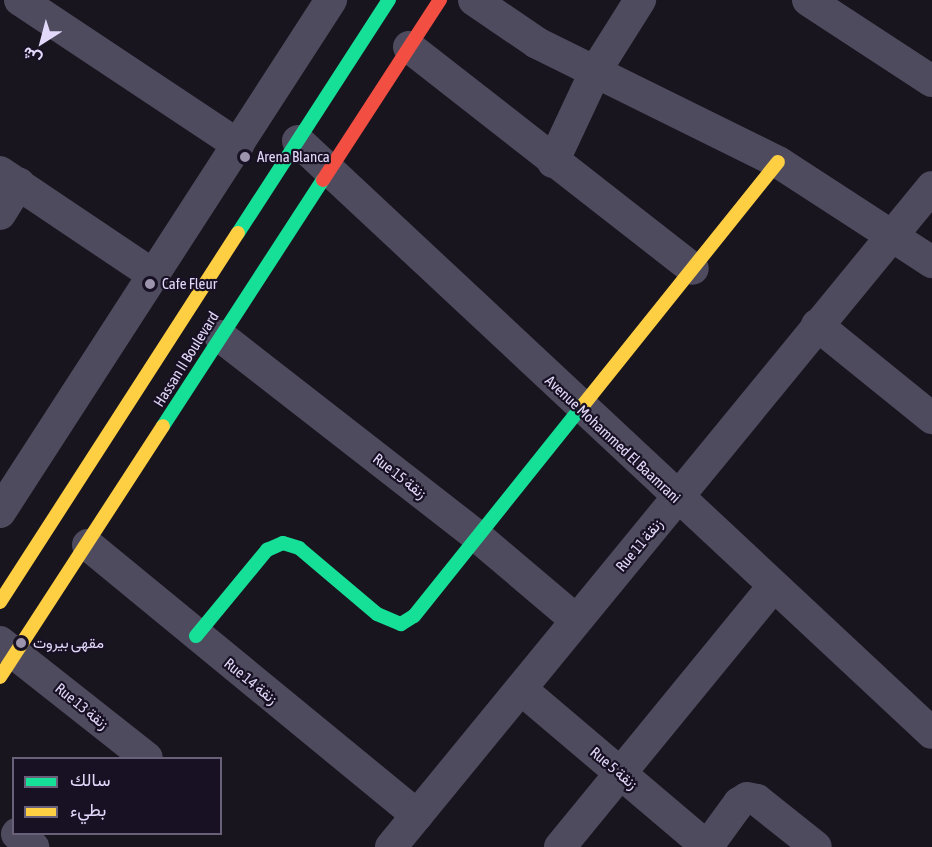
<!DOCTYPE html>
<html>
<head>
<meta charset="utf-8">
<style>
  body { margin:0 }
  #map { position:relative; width:932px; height:847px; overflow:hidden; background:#19151f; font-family:"Asap Condensed",Vazirmatn,sans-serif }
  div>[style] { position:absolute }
  .street>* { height:32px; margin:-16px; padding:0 16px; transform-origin:16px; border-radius:16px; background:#4f4b5e }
  .fast>* { height:14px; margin:-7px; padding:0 7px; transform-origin:7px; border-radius:7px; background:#16e098 }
  .slow>* { height:14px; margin:-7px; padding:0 7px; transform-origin:7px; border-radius:7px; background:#ffcf43 }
  .jam>* { height:14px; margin:-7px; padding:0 7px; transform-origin:7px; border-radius:7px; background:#f24e42 }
  .dots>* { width:16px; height:16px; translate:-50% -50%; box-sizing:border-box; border:3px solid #181123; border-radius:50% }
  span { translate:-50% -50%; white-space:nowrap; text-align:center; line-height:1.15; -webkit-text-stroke:4.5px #181123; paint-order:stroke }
  .poi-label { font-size:15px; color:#e2d8fa }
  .left { translate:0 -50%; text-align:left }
  .street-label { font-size:15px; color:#e2d8fa }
  .legend { position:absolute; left:12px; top:757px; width:210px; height:78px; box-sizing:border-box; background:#181123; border:2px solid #696179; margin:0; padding:8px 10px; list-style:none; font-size:18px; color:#e2d8fa }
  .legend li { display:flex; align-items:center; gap:12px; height:30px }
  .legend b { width:30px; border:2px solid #696179 }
  .north { position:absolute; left:12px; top:12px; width:60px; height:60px; -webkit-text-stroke:4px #181123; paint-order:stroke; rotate:216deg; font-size:16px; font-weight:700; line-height:24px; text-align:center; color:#e2d8fa }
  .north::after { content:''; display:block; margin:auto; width:21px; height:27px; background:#e2d8fa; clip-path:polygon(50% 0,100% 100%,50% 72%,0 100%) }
</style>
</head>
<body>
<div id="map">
  <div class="street">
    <i style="left:20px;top:0;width:262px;rotate:33.6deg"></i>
    <i style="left:474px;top:0;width:76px;rotate:34.3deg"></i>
    <i style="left:537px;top:43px;width:269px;rotate:26.3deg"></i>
    <i style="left:778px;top:162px;width:184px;rotate:33deg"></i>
    <i style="left:808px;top:0;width:148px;rotate:33.2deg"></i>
    <i style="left:409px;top:47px;width:360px;rotate:38deg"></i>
    <i style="left:298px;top:141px;width:867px;rotate:43.04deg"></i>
    <i style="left:553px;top:162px;width:102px;rotate:-64.9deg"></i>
    <i style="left:596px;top:70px;width:83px;rotate:-57.8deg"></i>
    <i style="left:0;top:172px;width:183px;rotate:33.9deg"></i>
    <i style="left:0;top:214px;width:36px;rotate:-58deg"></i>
    <i style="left:817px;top:325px;width:148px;rotate:39deg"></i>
    <i style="left:220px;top:336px;width:327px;rotate:37.9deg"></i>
    <i style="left:478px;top:537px;width:128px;rotate:40.3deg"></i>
    <i style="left:0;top:512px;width:610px;rotate:-57.12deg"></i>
    <i style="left:88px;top:545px;width:426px;rotate:39.4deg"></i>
    <i style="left:0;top:642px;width:187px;rotate:38.3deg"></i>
    <i style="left:521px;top:689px;width:244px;rotate:40.3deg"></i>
    <i style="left:17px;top:834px;width:21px;rotate:39deg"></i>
    <i style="left:391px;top:847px;width:853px;rotate:-50.66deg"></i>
    <i style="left:560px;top:847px;width:336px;rotate:-50.7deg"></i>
    <i style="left:707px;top:847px;width:54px;rotate:-54deg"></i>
    <i style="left:739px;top:803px;width:9px;rotate:-32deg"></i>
    <i style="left:747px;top:798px;width:10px;rotate:11deg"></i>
    <i style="left:757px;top:800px;width:75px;rotate:38.5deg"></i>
  </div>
  <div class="fast">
    <i style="left:238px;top:233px;width:278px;rotate:-57.1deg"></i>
    <i style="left:163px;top:426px;width:293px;rotate:-57deg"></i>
    <i style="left:196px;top:636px;width:112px;rotate:-50.5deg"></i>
    <i style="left:267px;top:550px;width:17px;rotate:-24deg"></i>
    <i style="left:283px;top:543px;width:17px;rotate:17deg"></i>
    <i style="left:299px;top:548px;width:102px;rotate:40.2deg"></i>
    <i style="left:377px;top:614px;width:26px;rotate:23deg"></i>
    <i style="left:401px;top:624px;width:15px;rotate:-32deg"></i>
    <i style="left:414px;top:616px;width:272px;rotate:-51.3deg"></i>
  </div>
  <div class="slow">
    <i style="left:584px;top:404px;width:310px;rotate:-51.3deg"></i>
    <i style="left:0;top:602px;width:439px;rotate:-57.2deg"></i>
    <i style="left:0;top:677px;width:299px;rotate:-57deg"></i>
  </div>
  <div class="jam">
    <i style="left:323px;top:180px;width:215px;rotate:-57deg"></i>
  </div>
  <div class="dots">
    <i style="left:245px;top:157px;background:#9c94ad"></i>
    <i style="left:150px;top:284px;background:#9c94ad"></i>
    <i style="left:21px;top:643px;background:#9c94ad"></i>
  </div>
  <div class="poi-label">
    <span class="left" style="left:257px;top:157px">Arena Blanca</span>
    <span class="left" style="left:162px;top:284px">Cafe Fleur</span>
    <span class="left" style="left:33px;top:643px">مقهى بيروت</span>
  </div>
  <div class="street-label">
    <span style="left:186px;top:359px;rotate:-58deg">Hassan II Boulevard</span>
    <span style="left:613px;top:439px;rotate:43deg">Avenue Mohammed El Baamrani</span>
    <span style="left:400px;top:476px;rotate:38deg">Rue 15 زنقة</span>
    <span style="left:639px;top:545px;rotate:-50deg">Rue 11 زنقة</span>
    <span style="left:251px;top:681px;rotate:39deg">Rue 14 زنقة</span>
    <span style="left:82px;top:706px;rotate:39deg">Rue 13 زنقة</span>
    <span style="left:614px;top:768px;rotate:40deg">Rue 5 زنقة</span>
  </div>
  <ul class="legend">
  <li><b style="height:8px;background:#16e098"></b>سالك</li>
  <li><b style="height:8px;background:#ffcf43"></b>بطيء</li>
  </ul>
  <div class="north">ش</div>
</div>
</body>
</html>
